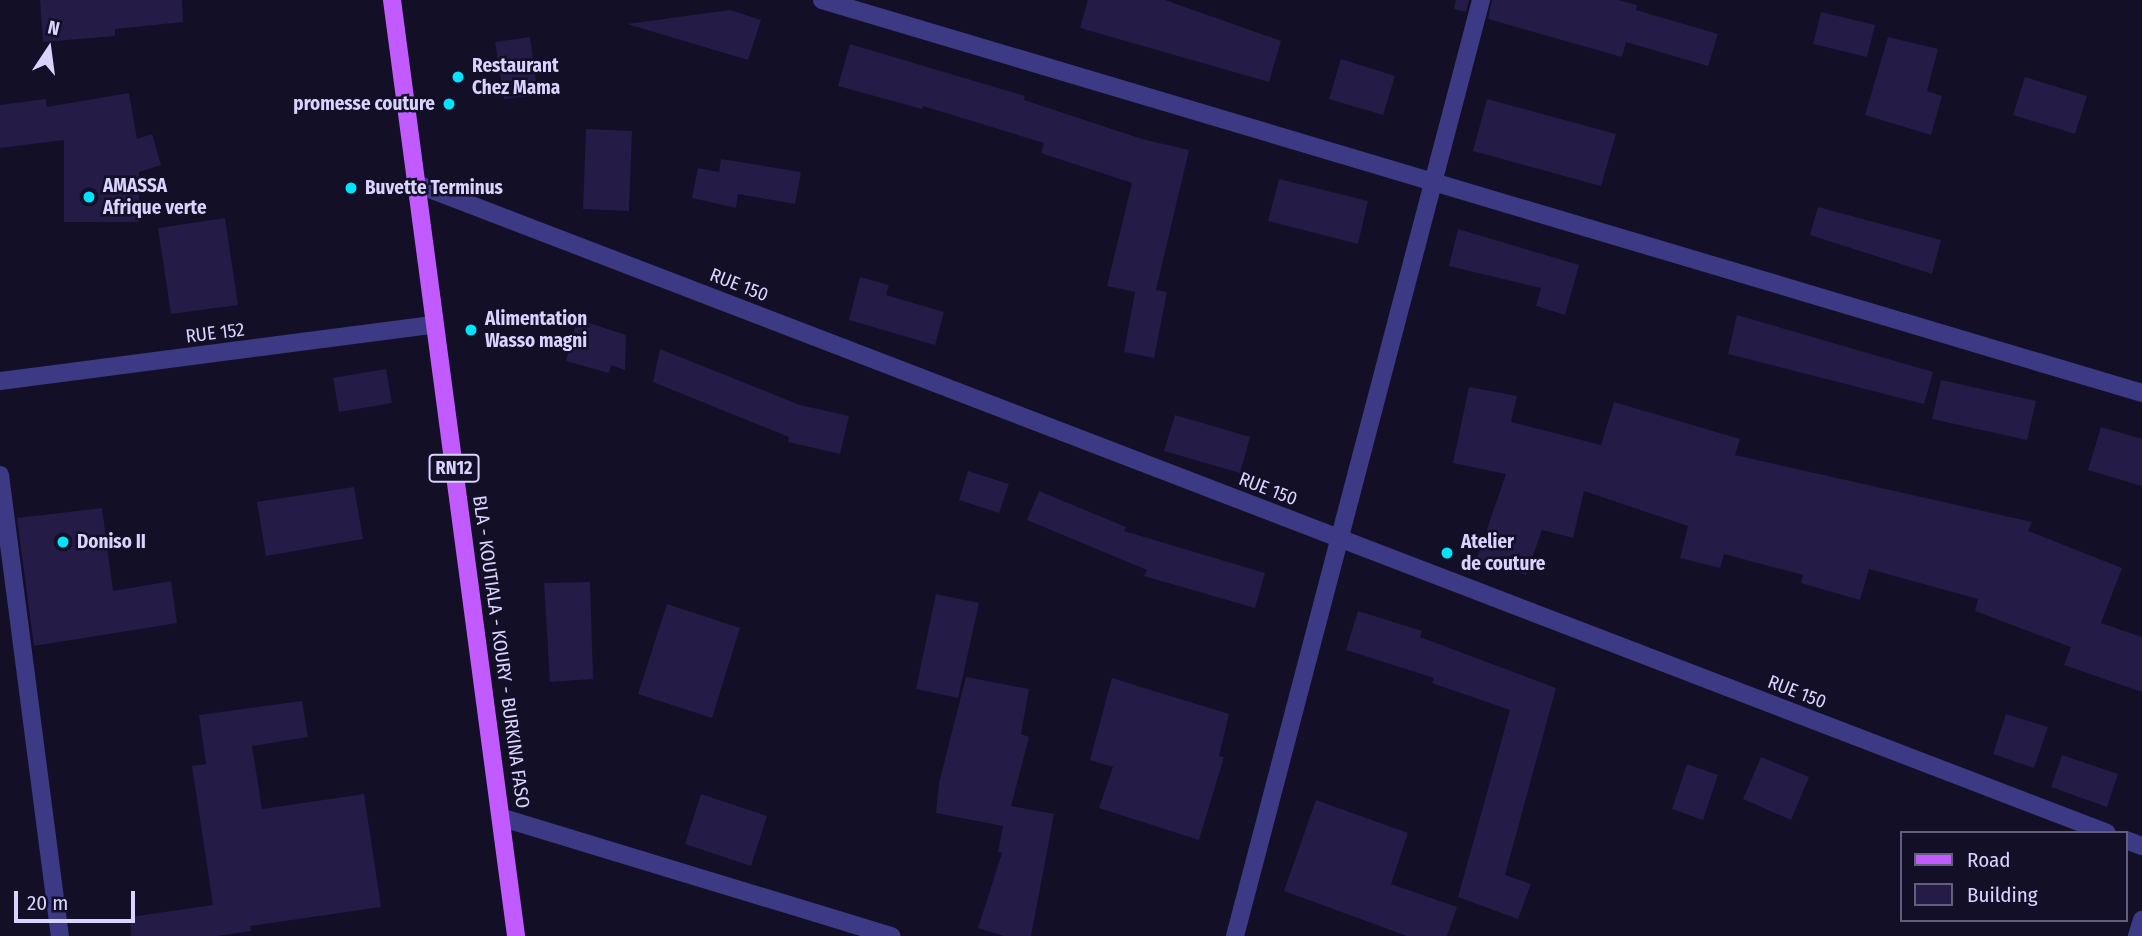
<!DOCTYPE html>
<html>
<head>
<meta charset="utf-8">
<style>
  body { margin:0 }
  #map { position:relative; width:2142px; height:936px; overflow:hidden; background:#130f26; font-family:"Fira Sans Condensed",sans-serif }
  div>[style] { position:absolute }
  .building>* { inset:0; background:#241b47 }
  .street>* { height:18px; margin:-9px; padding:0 9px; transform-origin:9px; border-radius:9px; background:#3d3a85 }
  .primary>* { height:18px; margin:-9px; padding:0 9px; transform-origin:9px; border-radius:9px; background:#c25bff }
  .dots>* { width:19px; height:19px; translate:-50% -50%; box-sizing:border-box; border:4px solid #130f26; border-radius:50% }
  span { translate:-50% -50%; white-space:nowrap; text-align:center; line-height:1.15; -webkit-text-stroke:5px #130f26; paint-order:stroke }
  .shield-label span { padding:2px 5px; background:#130f26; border:2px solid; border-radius:5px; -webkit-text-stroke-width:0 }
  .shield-label { font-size:18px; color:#d9d4ff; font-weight:700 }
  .poi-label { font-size:19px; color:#d9d4ff; font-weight:700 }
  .left { translate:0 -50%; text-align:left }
  .right { translate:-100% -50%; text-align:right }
  .street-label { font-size:19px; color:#d9d4ff }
  .legend { position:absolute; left:1900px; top:831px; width:228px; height:91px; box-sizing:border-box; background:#130f26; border:2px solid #625e7d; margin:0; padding:9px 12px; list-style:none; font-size:21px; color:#d9d4ff }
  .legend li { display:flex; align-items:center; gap:14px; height:35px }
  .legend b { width:35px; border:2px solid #625e7d }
  .north { position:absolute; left:14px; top:14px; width:70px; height:70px; -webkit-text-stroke:5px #130f26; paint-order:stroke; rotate:13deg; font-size:19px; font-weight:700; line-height:28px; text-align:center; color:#d9d4ff }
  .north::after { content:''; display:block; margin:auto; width:24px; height:32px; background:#d9d4ff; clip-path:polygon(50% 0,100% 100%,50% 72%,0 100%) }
  .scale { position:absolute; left:14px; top:891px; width:121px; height:32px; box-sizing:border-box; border:4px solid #d9d4ff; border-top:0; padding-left:9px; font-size:21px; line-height:24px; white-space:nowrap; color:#d9d4ff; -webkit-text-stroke:5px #130f26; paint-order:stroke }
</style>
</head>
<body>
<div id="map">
  <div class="building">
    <i style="clip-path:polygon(40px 0,182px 0,183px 22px,115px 29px,115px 36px,43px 42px)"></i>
    <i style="clip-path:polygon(1088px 0,1165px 0,1281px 41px,1269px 82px,1080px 28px)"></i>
    <i style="clip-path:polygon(1456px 0,1469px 0,1466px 12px,1454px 9px)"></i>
    <i style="clip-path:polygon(1492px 0,1618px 0,1637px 5px,1636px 10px,1718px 34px,1708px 66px,1626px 42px,1622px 57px,1488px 19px)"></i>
    <i style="clip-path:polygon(730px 10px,761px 20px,748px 60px,627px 24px)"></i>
    <i style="clip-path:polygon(1821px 12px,1875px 25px,1867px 57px,1813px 44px)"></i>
    <i style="clip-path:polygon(530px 37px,538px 95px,504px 99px,495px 42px)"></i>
    <i style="clip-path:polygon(1888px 37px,1938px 49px,1927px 91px,1942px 96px,1931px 135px,1865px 115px)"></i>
    <i style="clip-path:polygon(850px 44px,1025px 96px,1024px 100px,1142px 139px,1189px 150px,1156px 290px,1167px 292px,1154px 358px,1124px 352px,1135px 292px,1107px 286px,1132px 183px,1041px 153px,1044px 143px,923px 106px,922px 109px,838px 86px)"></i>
    <i style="clip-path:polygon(1341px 59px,1395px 76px,1383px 115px,1329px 99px)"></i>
    <i style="clip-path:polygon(2025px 77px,2087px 96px,2075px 134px,2013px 115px)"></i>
    <i style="clip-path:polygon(129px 93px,137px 139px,152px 134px,161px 165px,139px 172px,139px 222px,64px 222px,64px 140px,0 148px,0 105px,46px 99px,47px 107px)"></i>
    <i style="clip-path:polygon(1487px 99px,1616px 134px,1601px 186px,1473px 151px)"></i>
    <i style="clip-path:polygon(586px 129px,632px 131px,629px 211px,583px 209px)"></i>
    <i style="clip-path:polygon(721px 159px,801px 172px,795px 204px,738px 194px,736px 208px,692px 198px,698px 168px,719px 172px)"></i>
    <i style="clip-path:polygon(1279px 179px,1368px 201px,1358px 244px,1268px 221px)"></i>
    <i style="clip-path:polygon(1818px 207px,1941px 240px,1932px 274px,1810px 235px)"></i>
    <i style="clip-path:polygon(225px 218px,238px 305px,171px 314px,158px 228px)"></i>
    <i style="clip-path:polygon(1458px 229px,1579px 265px,1565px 315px,1536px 306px,1541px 288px,1449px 266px)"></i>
    <i style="clip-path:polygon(860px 277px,889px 285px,886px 295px,944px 312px,935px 345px,849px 320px)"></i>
    <i style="clip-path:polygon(1737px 315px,1933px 372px,1924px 404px,1728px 354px)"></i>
    <i style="clip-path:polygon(577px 319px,626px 335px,625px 370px,611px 365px,609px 373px,566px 361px)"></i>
    <i style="clip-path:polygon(660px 349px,800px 405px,849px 416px,840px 454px,788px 442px,789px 437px,653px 382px)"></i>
    <i style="clip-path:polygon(386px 369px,392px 403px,339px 412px,333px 378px)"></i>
    <i style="clip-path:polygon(1941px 380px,2036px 401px,2027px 440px,1932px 419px)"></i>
    <i style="clip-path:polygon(1469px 387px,1517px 396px,1511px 422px,1601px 445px,1614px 402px,1740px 439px,1735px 455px,2032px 522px,2028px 531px,2122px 568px,2101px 623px,2142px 637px,2142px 692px,2064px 665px,2071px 647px,1975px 611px,1978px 599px,1869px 569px,1860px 600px,1801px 583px,1803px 575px,1724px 554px,1720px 568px,1680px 558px,1688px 526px,1584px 491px,1573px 538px,1542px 530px,1526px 575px,1477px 558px,1506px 474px,1453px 463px)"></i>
    <i style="clip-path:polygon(1175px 415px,1250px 437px,1240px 473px,1164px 451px)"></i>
    <i style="clip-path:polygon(2101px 427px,2142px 439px,2142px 486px,2088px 470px)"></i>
    <i style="clip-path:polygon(968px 471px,1009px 484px,999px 513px,959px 500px)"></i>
    <i style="clip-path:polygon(354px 487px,363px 539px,266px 556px,257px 502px)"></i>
    <i style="clip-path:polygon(1039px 491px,1126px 527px,1124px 531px,1265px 573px,1255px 608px,1144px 576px,1147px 570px,1027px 520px)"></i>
    <i style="clip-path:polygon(102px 508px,113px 591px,171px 581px,177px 623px,34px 646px,17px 518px)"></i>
    <i style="clip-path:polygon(590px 582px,593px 679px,550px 682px,544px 583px)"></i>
    <i style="clip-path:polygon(936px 594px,979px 603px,958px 698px,916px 689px)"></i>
    <i style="clip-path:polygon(667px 604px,740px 628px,712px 718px,638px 694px)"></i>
    <i style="clip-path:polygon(1358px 611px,1422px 631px,1420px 637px,1556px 688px,1505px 875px,1531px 884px,1518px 919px,1458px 897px,1510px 710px,1432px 683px,1434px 678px,1346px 650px)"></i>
    <i style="clip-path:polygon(966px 677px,1029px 689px,1021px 734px,1029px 737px,1011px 806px,1054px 814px,1031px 936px,1004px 936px,978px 928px,1002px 853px,998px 852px,1003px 826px,936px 813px,939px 783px)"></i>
    <i style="clip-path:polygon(1112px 678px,1229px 714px,1219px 756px,1224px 757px,1199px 840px,1099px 808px,1113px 767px,1090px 760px)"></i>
    <i style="clip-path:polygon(302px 701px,308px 737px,252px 746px,262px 809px,364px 794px,381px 907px,250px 926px,251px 931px,217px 936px,131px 936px,130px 917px,213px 905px,192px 766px,206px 764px,199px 715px)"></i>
    <i style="clip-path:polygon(2006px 714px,2048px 727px,2034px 768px,1993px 754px)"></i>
    <i style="clip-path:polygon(2062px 755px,2118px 774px,2107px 807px,2051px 787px)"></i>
    <i style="clip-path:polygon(1761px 757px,1809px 777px,1791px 820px,1743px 799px)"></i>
    <i style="clip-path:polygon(1687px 764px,1718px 775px,1703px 820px,1672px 809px)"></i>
    <i style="clip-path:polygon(701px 794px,767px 816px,751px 866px,685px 844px)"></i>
    <i style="clip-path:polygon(1316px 800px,1408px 833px,1391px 884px,1457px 907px,1447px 936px,1407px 936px,1284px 891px)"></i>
  </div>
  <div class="street">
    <i style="left:822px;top:0;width:1377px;rotate:16.58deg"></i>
    <i style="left:414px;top:183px;width:1813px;rotate:21deg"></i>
    <i style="left:0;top:381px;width:438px;rotate:-7.4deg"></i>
    <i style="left:0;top:475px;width:465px;rotate:82.6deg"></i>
    <i style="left:503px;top:818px;width:406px;rotate:16.9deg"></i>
    <i style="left:2126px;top:840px;width:17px;rotate:21deg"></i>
    <i style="left:1235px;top:936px;width:968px;rotate:-75.27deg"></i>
    <i style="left:2137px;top:936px;width:17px;rotate:-73deg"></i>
  </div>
  <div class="primary">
    <i style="left:392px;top:0;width:944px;rotate:82.45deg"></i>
  </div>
  <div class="dots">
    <i style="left:458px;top:77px;background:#00e5ff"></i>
    <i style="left:449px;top:104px;background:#00e5ff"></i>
    <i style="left:351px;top:188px;background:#00e5ff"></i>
    <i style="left:89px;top:197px;background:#00e5ff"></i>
    <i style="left:471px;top:330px;background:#00e5ff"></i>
    <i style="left:63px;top:542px;background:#00e5ff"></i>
    <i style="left:1447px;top:553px;background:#00e5ff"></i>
  </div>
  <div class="shield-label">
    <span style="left:454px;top:468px">RN12</span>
  </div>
  <div class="poi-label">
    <span class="left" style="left:472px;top:77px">Restaurant<br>Chez Mama</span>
    <span class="right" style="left:435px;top:104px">promesse couture</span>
    <span class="left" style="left:103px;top:197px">AMASSA<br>Afrique verte</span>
    <span class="left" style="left:365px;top:188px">Buvette Terminus</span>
    <span class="left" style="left:485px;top:330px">Alimentation<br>Wasso magni</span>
    <span class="left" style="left:77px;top:542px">Doniso II</span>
    <span class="left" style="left:1461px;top:553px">Atelier<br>de couture</span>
  </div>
  <div class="street-label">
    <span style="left:739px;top:285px;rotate:21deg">RUE 150</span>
    <span style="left:215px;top:333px;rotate:-7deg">RUE 152</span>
    <span style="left:1268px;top:489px;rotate:21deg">RUE 150</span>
    <span style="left:501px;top:652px;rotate:82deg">BLA - KOUTIALA - KOURY - BURKINA FASO</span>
    <span style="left:1797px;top:692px;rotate:21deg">RUE 150</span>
  </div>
  <ul class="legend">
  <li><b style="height:9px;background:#c25bff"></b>Road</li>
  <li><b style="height:19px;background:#241b47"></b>Building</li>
  </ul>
  <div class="north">N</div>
  <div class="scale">20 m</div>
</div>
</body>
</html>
